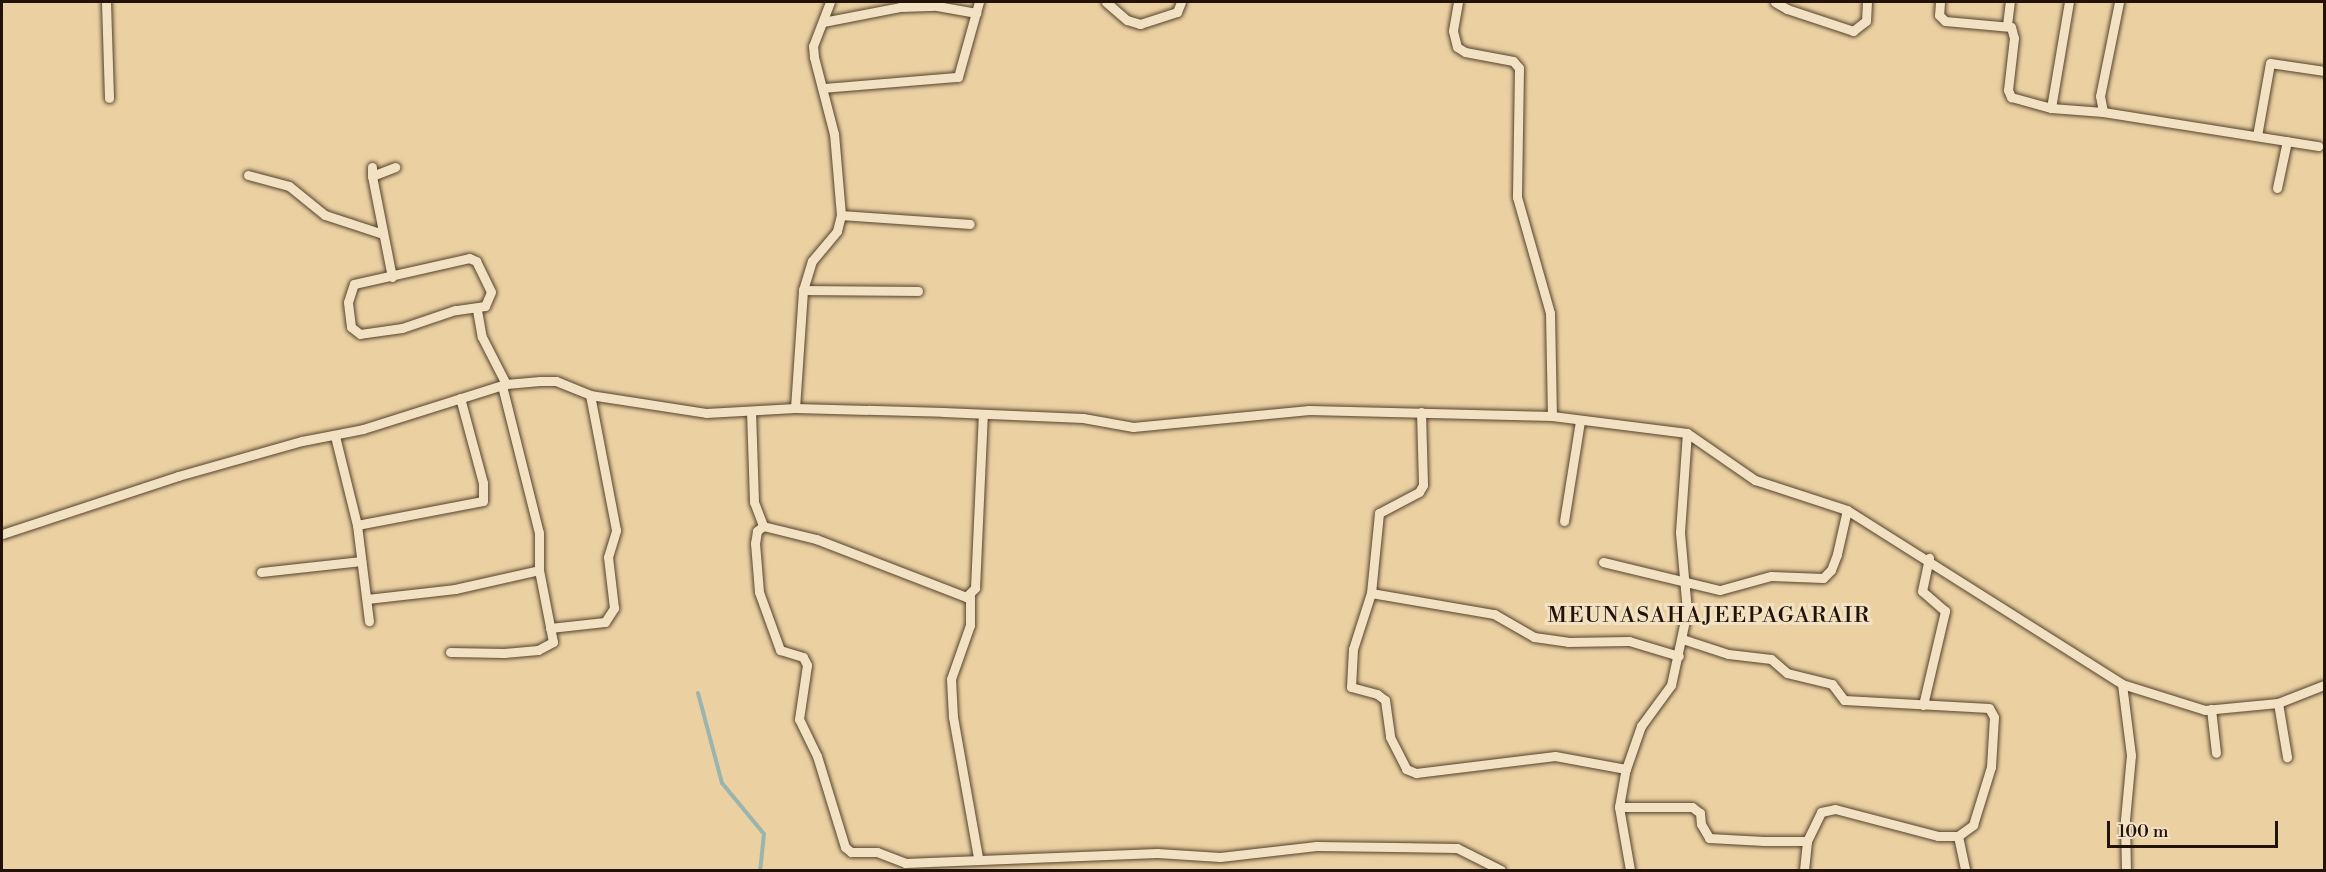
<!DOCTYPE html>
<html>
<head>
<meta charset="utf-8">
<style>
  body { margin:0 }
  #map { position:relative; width:2326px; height:872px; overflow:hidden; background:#ebd1a2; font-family:"Libre Bodoni",serif }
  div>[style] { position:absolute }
  .stream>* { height:4px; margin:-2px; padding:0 2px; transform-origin:2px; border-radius:2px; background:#9ab5ad }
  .roads { filter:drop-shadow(0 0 2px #54422e) drop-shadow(0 0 2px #54422e) }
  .minor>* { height:9px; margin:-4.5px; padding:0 4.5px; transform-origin:4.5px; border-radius:4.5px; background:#f2e1c3 }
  span { translate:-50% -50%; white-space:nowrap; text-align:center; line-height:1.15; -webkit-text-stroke:6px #f2e1c3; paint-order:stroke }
  .quarter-label { font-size:22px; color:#221208; letter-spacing:1.5px }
  .frame { position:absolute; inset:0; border:3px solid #221208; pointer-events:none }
  .scale { position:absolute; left:2107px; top:821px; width:171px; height:27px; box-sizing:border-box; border:3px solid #221208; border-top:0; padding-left:8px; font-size:18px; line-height:21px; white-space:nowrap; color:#221208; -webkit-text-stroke:4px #f2e1c3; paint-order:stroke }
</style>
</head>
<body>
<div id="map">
  <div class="stream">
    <i style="left:698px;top:693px;width:93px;rotate:75.1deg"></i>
    <i style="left:722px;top:783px;width:66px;rotate:50.5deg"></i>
    <i style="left:764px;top:834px;width:36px;rotate:96deg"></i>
  </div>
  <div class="roads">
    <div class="minor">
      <i style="left:106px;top:2px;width:96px;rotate:88.2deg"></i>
      <i style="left:1106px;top:2px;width:28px;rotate:41deg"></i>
      <i style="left:1127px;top:20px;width:14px;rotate:17deg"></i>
      <i style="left:1140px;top:24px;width:39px;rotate:-18deg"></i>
      <i style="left:1177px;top:12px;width:11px;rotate:-68deg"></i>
      <i style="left:1458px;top:2px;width:29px;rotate:100deg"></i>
      <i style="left:1453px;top:31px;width:16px;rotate:76deg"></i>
      <i style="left:1457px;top:47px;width:9px;rotate:32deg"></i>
      <i style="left:1465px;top:52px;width:49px;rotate:10.6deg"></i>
      <i style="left:1513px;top:61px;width:9px;rotate:49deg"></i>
      <i style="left:1519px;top:68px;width:129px;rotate:90.9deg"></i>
      <i style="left:1517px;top:197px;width:121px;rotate:74.1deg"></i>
      <i style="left:1550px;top:313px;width:103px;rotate:88.9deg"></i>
      <i style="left:1775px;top:2px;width:14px;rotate:30deg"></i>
      <i style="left:1787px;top:9px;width:70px;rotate:18.4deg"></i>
      <i style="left:1853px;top:31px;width:16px;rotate:-38deg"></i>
      <i style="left:1866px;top:21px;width:19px;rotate:-87deg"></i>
      <i style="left:1940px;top:2px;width:13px;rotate:94deg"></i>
      <i style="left:1939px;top:15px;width:8px;rotate:45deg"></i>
      <i style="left:1945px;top:21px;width:66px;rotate:5.2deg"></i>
      <i style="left:2011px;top:27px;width:11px;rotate:75deg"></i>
      <i style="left:2014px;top:38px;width:52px;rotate:96.6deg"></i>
      <i style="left:2008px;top:90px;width:8px;rotate:67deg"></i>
      <i style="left:2011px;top:97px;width:41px;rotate:15.4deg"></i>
      <i style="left:2051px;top:108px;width:52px;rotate:4.4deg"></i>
      <i style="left:2119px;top:2px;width:96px;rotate:101.4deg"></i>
      <i style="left:2100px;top:96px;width:16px;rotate:79deg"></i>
      <i style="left:2103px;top:112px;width:218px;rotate:9deg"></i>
      <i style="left:823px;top:22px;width:78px;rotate:-11deg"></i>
      <i style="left:900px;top:7px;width:37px;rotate:-2deg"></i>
      <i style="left:937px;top:6px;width:40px;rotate:10deg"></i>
      <i style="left:2007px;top:25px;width:23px;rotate:-83deg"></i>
      <i style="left:823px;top:88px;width:135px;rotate:-4.7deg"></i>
      <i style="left:958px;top:77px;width:78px;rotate:-74.4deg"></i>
      <i style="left:2051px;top:108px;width:108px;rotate:-80.4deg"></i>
      <i style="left:2257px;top:136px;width:74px;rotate:-79.9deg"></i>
      <i style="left:2270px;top:63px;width:55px;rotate:8.4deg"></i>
      <i style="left:372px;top:167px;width:9px;rotate:90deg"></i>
      <i style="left:372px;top:176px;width:25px;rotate:-21deg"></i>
      <i style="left:248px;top:175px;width:42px;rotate:15deg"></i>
      <i style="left:289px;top:186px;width:46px;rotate:38.9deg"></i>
      <i style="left:325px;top:215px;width:61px;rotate:18.1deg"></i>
      <i style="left:372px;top:176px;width:103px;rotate:78.8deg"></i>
      <i style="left:2277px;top:188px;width:48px;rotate:-78deg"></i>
      <i style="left:841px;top:215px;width:129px;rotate:4deg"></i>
      <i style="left:469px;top:258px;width:8px;rotate:23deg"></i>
      <i style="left:476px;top:261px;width:34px;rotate:64deg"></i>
      <i style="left:491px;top:292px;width:15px;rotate:113deg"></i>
      <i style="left:485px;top:306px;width:30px;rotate:172deg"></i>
      <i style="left:455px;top:310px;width:56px;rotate:161.2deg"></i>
      <i style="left:402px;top:328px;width:42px;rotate:171.9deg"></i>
      <i style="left:360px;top:334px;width:11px;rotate:-142deg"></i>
      <i style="left:351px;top:327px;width:25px;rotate:-97deg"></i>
      <i style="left:348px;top:302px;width:19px;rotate:-72deg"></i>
      <i style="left:354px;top:284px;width:118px;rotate:-12.7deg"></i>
      <i style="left:803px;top:290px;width:115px;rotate:0.5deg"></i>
      <i style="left:477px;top:310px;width:27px;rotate:80deg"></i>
      <i style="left:482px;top:337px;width:53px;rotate:62.9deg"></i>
      <i style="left:795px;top:408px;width:118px;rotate:-86.1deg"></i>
      <i style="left:803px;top:290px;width:30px;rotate:-73deg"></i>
      <i style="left:812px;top:261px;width:39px;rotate:-50deg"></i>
      <i style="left:837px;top:231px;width:16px;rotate:-76deg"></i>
      <i style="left:841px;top:215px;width:81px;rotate:-94.9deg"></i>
      <i style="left:834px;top:134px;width:80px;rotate:-104.6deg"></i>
      <i style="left:814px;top:57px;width:11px;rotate:-95deg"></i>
      <i style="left:813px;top:46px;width:47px;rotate:-68.9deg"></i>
      <i style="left:751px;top:411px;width:91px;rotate:88.1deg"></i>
      <i style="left:754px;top:502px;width:26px;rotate:69deg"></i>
      <i style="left:763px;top:526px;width:55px;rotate:13.8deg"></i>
      <i style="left:816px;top:539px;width:161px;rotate:21.1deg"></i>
      <i style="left:966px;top:597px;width:13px;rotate:-45deg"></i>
      <i style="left:975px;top:588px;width:173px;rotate:-87.4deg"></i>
      <i style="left:1421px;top:412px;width:73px;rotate:88.4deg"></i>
      <i style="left:1423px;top:485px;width:8px;rotate:120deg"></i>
      <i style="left:1419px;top:492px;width:45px;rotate:152.3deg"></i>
      <i style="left:1379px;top:513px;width:80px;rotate:95.7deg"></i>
      <i style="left:1371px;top:593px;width:125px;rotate:9.7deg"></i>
      <i style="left:1494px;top:614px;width:46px;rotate:29.9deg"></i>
      <i style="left:1534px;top:637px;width:34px;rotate:8deg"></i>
      <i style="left:1568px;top:642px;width:61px;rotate:-0.9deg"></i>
      <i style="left:1629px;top:641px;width:52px;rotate:16.7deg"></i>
      <i style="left:335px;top:436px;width:92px;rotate:76.1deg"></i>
      <i style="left:357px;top:525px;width:97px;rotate:82.9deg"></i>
      <i style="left:1564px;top:521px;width:101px;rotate:-80.9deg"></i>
      <i style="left:357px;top:525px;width:128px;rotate:-10.8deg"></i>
      <i style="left:483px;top:501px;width:18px;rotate:-90deg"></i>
      <i style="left:483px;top:483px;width:88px;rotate:-105.1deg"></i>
      <i style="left:763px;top:526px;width:8px;rotate:140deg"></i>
      <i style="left:757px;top:531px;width:12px;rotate:99deg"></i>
      <i style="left:755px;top:543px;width:49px;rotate:85.3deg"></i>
      <i style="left:759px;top:592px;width:62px;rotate:70.1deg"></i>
      <i style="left:780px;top:650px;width:24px;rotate:17deg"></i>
      <i style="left:803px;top:657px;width:9px;rotate:63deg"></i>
      <i style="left:807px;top:665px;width:55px;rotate:98.4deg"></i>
      <i style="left:799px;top:719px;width:41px;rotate:64.1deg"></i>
      <i style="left:817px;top:756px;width:95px;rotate:72.9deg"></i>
      <i style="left:845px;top:847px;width:8px;rotate:40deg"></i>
      <i style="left:851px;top:852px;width:26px"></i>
      <i style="left:877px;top:852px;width:30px;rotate:21deg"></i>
      <i style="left:905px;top:863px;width:252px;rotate:-2.3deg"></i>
      <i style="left:1157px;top:853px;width:63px;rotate:3.6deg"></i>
      <i style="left:1220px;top:857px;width:97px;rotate:-6.5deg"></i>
      <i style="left:1316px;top:846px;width:141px;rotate:0.8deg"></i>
      <i style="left:1457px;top:848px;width:49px;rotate:26.6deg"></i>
      <i style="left:2px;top:534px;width:185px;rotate:-18.2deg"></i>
      <i style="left:178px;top:476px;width:129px;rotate:-15.8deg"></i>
      <i style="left:302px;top:441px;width:62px;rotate:-11.1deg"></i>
      <i style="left:363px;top:429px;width:150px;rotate:-17.5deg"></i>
      <i style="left:506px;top:384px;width:34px;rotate:-5deg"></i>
      <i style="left:540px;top:381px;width:16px"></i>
      <i style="left:556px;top:381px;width:37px;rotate:22deg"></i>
      <i style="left:590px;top:395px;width:117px;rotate:8.8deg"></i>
      <i style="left:706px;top:413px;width:89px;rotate:-3.2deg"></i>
      <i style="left:795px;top:408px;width:148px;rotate:1.5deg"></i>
      <i style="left:943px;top:412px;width:140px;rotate:2.5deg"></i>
      <i style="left:1083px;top:418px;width:51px;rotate:10.2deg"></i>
      <i style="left:1133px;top:427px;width:177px;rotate:-5.5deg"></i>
      <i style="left:1309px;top:410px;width:243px;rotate:1.4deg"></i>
      <i style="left:1552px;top:416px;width:136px;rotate:7.2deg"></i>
      <i style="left:1687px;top:433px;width:83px;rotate:34.7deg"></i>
      <i style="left:1755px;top:480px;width:97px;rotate:18.1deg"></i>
      <i style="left:1847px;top:510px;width:325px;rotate:32.3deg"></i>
      <i style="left:2122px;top:684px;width:87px;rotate:17.4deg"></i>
      <i style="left:2205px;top:710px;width:73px;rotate:-5.5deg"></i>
      <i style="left:2278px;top:703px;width:49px;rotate:-21.4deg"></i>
      <i style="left:1603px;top:562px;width:120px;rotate:13.5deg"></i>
      <i style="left:1720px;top:590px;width:53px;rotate:-15.4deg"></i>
      <i style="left:1771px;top:576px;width:52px;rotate:2.2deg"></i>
      <i style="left:1823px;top:578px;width:11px;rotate:-45deg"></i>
      <i style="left:1831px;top:570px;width:17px;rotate:-69deg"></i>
      <i style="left:1837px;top:554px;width:45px;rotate:-77.2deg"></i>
      <i style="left:261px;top:572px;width:101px;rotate:-6.3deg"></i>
      <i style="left:1371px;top:593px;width:59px;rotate:107.8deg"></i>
      <i style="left:1353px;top:649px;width:38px;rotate:93deg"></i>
      <i style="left:1351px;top:687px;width:27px;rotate:15deg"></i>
      <i style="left:1377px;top:694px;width:10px;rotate:37deg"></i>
      <i style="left:1385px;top:700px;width:37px;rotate:82deg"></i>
      <i style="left:1390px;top:737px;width:36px;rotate:63deg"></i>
      <i style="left:1406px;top:769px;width:11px;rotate:22deg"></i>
      <i style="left:1416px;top:773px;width:140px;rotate:-7deg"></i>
      <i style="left:1555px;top:756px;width:72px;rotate:10.4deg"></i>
      <i style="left:970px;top:596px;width:29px;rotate:90deg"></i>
      <i style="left:970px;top:625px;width:57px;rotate:109.4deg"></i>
      <i style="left:951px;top:679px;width:38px;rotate:87deg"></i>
      <i style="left:953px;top:717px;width:143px;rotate:79.9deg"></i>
      <i style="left:367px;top:599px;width:89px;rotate:-6.5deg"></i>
      <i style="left:455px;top:589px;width:86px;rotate:-12.7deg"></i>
      <i style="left:550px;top:628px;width:55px;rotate:-6.2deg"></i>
      <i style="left:605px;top:622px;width:17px;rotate:-57deg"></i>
      <i style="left:614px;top:608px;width:51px;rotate:-96.7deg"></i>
      <i style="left:608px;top:557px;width:28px;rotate:-73deg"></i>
      <i style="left:616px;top:530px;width:137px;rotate:-100.9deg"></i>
      <i style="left:450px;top:652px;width:54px;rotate:1.1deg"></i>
      <i style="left:504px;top:653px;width:34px;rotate:-5deg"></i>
      <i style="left:538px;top:650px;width:17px;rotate:-28deg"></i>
      <i style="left:553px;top:642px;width:73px;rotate:-101deg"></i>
      <i style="left:539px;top:570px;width:37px;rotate:-90deg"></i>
      <i style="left:539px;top:533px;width:152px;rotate:-104.1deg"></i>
      <i style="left:2122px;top:684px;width:72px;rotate:82.8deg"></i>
      <i style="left:2131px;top:755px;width:65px;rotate:95.3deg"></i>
      <i style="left:2125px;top:820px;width:50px;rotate:88.9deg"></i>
      <i style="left:2278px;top:703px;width:55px;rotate:80.5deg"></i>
      <i style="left:1923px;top:705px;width:97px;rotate:-76.8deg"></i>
      <i style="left:1945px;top:611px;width:30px;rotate:-139deg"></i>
      <i style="left:1922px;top:591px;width:34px;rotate:-78deg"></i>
      <i style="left:2211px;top:709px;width:44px;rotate:83.5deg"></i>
      <i style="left:1619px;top:807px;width:73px"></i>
      <i style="left:1692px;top:807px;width:10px;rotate:37deg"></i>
      <i style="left:1700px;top:813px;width:11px;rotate:85deg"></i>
      <i style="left:1701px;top:824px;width:16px;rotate:60deg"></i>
      <i style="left:1709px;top:838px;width:55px;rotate:3.1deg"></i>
      <i style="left:1764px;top:841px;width:43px"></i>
      <i style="left:1807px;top:841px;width:32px;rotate:-64deg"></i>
      <i style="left:1821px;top:812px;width:14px;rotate:-12deg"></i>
      <i style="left:1835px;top:809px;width:106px;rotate:14.7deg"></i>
      <i style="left:1938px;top:836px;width:20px"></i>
      <i style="left:1958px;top:836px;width:19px;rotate:-36deg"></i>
      <i style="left:1973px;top:825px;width:61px;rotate:-72.8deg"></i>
      <i style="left:1991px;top:767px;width:50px;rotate:-86.6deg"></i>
      <i style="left:1994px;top:717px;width:10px;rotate:-119deg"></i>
      <i style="left:1989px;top:708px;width:145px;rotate:-176.8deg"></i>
      <i style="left:1844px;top:700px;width:20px;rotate:-127deg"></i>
      <i style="left:1832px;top:684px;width:46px;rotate:-166.3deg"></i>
      <i style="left:1787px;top:673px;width:21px;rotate:-139deg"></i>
      <i style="left:1771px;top:659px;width:43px;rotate:-173.4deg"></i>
      <i style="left:1728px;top:654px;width:48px;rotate:-161.9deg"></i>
      <i style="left:1958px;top:836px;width:35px;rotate:78deg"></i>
      <i style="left:1630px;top:870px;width:64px;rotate:-99.9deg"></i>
      <i style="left:1619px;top:807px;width:39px;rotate:-80deg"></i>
      <i style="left:1626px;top:769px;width:46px;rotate:-70.8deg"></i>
      <i style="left:1641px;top:726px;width:51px;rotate:-53.8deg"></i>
      <i style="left:1671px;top:685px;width:76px;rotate:-77.8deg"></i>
      <i style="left:1687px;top:611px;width:79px;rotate:-95.1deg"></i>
      <i style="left:1680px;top:532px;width:99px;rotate:-86deg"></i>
      <i style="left:1804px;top:870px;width:29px;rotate:-84deg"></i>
    </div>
  </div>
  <div class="quarter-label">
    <span style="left:1709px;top:616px">MEUNASAHAJEEPAGARAIR</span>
  </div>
  <div class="frame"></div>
  <div class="scale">100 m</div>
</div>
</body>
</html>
